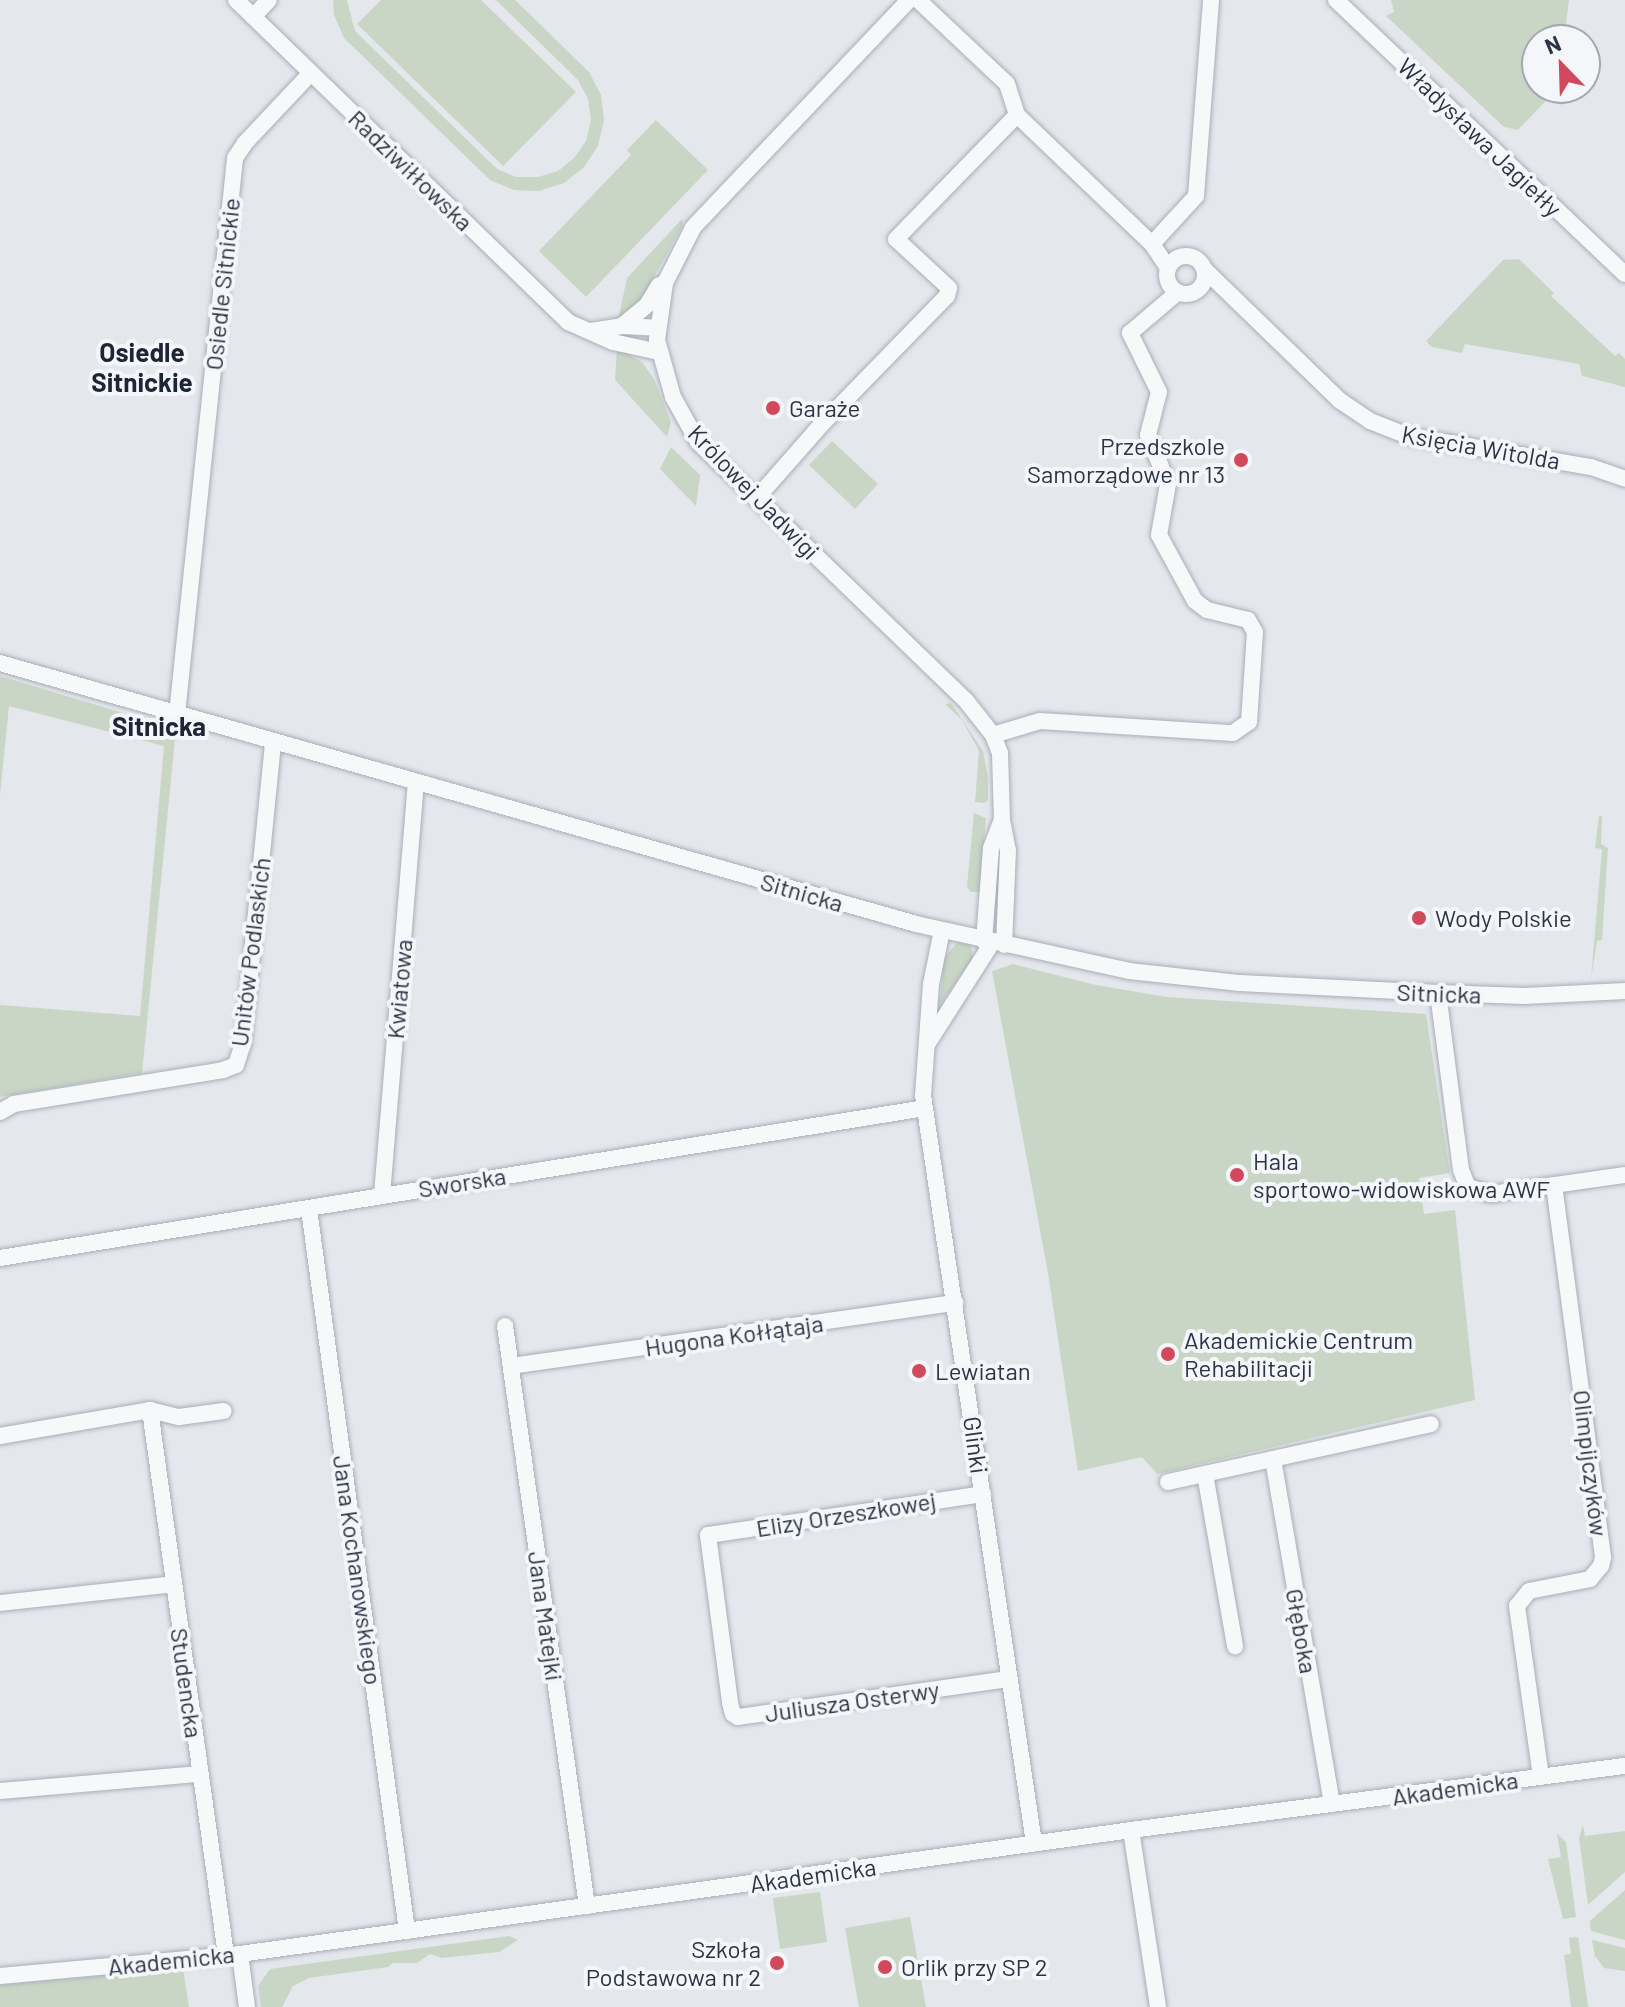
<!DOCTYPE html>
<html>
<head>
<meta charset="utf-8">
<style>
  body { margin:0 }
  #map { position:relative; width:1625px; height:2007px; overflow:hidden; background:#e4e7ec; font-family:Barlow,sans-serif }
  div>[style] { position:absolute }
  .green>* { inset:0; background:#c9d6c5 }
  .roads { filter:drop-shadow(0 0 2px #a9aeb7) drop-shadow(0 0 2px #a9aeb7) }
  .minor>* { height:16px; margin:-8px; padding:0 8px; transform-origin:8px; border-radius:8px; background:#f7f8fa }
  .minor>.ring { margin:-8px; padding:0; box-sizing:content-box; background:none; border:16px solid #f7f8fa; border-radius:50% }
  .dots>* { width:22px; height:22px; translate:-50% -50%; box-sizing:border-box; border:4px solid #f4f6f9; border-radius:50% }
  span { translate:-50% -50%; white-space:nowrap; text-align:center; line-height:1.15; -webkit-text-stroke:8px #f4f6f9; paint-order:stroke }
  .street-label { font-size:24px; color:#2b3445 }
  .poi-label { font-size:24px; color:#2b3445 }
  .left { translate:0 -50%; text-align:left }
  .right { translate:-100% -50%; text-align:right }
  .neighbourhood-label { font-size:26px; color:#1d2536; font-weight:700 }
  .north { position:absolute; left:1521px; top:24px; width:80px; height:80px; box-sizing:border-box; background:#f4f6f9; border:2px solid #a4a8b1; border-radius:50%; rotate:337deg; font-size:22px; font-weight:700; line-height:32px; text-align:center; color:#2b3445 }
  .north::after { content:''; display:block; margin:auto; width:28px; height:36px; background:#d1495b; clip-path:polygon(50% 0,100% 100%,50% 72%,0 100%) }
</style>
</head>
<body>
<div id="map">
  <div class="green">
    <i style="clip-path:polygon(333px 0,347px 0,355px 31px,497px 169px,516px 177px,538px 177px,558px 171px,574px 158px,586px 141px,591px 120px,588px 99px,578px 80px,496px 0,515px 0,589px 72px,601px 95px,604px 120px,598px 146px,584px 167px,564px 183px,539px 191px,514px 190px,490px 180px,344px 38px,334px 15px)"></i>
    <i style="clip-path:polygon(381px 0,481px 0,576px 92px,503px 166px,357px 24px)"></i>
    <i style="clip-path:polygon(1391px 0,1569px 0,1564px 40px,1537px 40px,1537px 88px,1558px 88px,1518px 130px,1504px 127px,1386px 16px,1394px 12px)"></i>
    <i style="clip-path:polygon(656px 120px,708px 170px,586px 297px,539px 251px,631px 155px,627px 150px)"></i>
    <i style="clip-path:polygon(682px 219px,683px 225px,639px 304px,618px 320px,627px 278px)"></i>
    <i style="clip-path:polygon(1519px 259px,1554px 293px,1551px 296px,1615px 356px,1619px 353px,1625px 359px,1625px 387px,1582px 376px,1579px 364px,1465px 344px,1462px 353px,1432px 347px,1426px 341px,1503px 260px)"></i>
    <i style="clip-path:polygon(617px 347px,642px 362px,654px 379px,671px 422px,667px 437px,615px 380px)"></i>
    <i style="clip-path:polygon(832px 441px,878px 484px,855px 509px,809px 465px)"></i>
    <i style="clip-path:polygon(671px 447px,700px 475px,696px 506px,660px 469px)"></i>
    <i style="clip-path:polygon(0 676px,176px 729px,142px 1073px,0 1097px,0 1005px,140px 1016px,164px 746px,9px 706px,0 795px)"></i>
    <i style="clip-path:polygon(951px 703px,983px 751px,988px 778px,988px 800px,984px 803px,975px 802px,979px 751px,962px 720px,945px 704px)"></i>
    <i style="clip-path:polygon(974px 813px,986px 818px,980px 892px,971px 892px,967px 887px)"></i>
    <i style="clip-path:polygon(1599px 816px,1602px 816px,1601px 844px,1608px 848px,1602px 940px,1597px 941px,1591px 979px,1602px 849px,1595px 848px)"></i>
    <i style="clip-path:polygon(958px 942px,971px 945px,973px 958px,940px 1005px,944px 957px)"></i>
    <i style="clip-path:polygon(1013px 964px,1096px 985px,1167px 997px,1426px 1014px,1450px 1173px,1419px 1178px,1424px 1214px,1455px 1210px,1475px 1400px,1157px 1474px,1142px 1457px,1078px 1471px,1048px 1273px,992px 971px)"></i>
    <i style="clip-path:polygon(1583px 1825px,1585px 1836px,1625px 1831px,1625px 1872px,1588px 1905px,1579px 1838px)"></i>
    <i style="clip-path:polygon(1557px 1834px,1566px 1842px,1576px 1917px,1563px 1919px,1548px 1859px,1561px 1857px)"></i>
    <i style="clip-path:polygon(1625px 1890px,1625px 1940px,1591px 1931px,1590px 1921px)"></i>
    <i style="clip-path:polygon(820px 1892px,827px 1942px,780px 1949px,773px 1898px)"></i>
    <i style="clip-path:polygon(910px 1917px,926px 2007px,859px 2007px,845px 1928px)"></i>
    <i style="clip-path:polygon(509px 1936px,518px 1940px,499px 1952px,441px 1958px,430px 1954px,417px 1963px,393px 1963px,388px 1967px,309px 1978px,293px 1986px,282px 2007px,261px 2007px,258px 1986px,270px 1969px)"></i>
    <i style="clip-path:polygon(1578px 1937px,1588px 2005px,1588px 2007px,1571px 2007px,1564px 1955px,1571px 1954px,1569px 1938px)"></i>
    <i style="clip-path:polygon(1592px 1940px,1625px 1948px,1625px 1971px,1604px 1968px,1595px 1956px)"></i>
    <i style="clip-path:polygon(183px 1968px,189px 2007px,0 2007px,0 1985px)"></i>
  </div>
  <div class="roads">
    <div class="minor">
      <i style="left:236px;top:0;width:463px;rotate:44.1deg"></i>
      <i style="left:568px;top:322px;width:49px;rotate:24deg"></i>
      <i style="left:613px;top:342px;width:47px;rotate:12.3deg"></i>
      <i style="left:909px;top:0;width:314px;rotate:133.5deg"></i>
      <i style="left:693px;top:228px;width:62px;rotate:117deg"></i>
      <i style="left:665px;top:283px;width:58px;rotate:98deg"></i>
      <i style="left:657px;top:340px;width:59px;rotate:74.3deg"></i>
      <i style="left:673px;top:397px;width:51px;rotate:60.9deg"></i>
      <i style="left:698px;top:442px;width:374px;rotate:44deg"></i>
      <i style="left:967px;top:702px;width:42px;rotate:51.8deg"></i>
      <i style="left:993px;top:735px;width:19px;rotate:69deg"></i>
      <i style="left:1000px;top:753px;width:67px;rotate:88.3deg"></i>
      <i style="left:1002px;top:820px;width:31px;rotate:79deg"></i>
      <i style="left:1008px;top:850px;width:95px;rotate:92.4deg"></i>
      <i style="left:918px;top:0;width:122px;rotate:43.3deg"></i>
      <i style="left:1007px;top:84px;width:33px;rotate:72deg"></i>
      <i style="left:1017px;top:115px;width:187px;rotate:43.7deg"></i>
      <i style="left:1152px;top:244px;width:29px;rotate:56deg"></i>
      <i style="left:1336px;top:0;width:398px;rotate:43.5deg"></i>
      <i style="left:253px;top:17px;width:23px;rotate:-47deg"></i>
      <i style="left:1152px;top:244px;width:65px;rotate:-47.5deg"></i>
      <i style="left:1196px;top:196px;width:197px;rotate:-85.6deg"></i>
      <i class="ring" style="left:1167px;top:256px;width:22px;height:22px"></i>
      <i style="left:1204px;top:269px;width:188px;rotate:44.1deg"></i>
      <i style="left:1339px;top:400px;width:37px;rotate:34deg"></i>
      <i style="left:1370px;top:421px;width:41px;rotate:21.5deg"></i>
      <i style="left:1408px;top:436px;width:186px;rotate:9.6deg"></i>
      <i style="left:1591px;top:467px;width:36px;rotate:19deg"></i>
      <i style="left:622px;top:326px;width:33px;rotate:-40deg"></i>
      <i style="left:647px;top:305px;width:23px;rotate:-59deg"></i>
      <i style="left:591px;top:331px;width:31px;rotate:-9deg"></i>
      <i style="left:622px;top:326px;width:35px;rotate:3deg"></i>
      <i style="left:756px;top:499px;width:98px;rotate:-48.7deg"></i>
      <i style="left:821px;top:425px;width:180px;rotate:-45.7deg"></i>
      <i style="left:947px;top:296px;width:8px;rotate:-76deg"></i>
      <i style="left:949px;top:288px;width:72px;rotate:-137.2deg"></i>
      <i style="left:896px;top:239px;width:173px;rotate:-45.7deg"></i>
      <i style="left:0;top:663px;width:952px;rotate:15.9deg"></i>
      <i style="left:916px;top:924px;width:218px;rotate:12.4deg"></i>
      <i style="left:1129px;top:971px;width:112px;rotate:6.2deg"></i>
      <i style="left:1240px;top:983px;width:198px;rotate:2.9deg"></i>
      <i style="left:1438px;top:993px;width:86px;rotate:2deg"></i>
      <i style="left:1524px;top:996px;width:101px;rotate:-2.8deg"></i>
      <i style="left:177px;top:714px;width:559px;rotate:-84.04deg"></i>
      <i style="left:235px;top:158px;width:18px;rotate:-56deg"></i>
      <i style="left:245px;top:143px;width:96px;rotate:-46.7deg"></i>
      <i style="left:993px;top:735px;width:49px;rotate:-16.6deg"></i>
      <i style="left:1040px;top:721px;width:193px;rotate:3.6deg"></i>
      <i style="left:1233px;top:733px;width:19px;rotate:-35deg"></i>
      <i style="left:1249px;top:722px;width:90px;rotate:-86.2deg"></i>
      <i style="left:1255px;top:632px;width:14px;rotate:-120deg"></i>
      <i style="left:1248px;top:620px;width:42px;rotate:-166.3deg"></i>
      <i style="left:1207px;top:610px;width:15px;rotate:-143deg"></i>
      <i style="left:1195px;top:601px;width:75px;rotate:-118.6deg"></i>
      <i style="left:1159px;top:535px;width:52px;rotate:-80deg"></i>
      <i style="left:1168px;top:484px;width:53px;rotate:-112.2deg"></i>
      <i style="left:1148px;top:435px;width:44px;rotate:-75.7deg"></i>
      <i style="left:1159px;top:392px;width:66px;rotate:-116.2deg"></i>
      <i style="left:1130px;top:333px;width:63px;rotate:-40.5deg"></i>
      <i style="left:942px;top:930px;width:55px;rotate:101.5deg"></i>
      <i style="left:931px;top:984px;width:111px;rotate:94.1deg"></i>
      <i style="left:923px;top:1095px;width:756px;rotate:81.56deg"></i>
      <i style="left:984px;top:941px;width:93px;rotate:-85.7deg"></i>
      <i style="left:991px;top:848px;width:28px;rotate:-69deg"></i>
      <i style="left:1438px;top:993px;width:178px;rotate:82.6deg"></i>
      <i style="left:1461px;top:1170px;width:18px;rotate:68deg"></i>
      <i style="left:1468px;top:1187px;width:24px;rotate:17deg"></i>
      <i style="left:1491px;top:1194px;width:135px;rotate:-8.1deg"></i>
      <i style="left:928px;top:1043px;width:119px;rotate:-57.4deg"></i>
      <i style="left:0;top:1112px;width:16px;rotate:-30deg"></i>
      <i style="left:14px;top:1104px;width:212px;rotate:-9.2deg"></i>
      <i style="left:223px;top:1070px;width:14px;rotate:-21deg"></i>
      <i style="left:236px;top:1065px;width:22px;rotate:-72deg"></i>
      <i style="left:243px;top:1044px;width:304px;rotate:-84.3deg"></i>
      <i style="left:382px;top:1195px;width:414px;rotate:-85.3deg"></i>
      <i style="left:309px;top:1209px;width:729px;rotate:82.27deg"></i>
      <i style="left:0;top:1258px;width:937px;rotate:-9.21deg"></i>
      <i style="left:505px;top:1326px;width:586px;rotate:81.95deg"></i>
      <i style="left:511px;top:1366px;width:449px;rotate:-8.1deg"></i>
      <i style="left:150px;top:1410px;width:550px;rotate:82.06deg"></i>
      <i style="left:0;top:1436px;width:152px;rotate:-9.8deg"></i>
      <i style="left:150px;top:1410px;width:30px;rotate:14deg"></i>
      <i style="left:179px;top:1417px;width:45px;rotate:-7.6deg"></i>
      <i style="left:1273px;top:1459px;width:350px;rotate:80.3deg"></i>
      <i style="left:1205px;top:1474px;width:175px;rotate:80.1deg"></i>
      <i style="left:1168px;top:1482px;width:269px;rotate:-12.4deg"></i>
      <i style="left:983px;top:1494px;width:278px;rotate:171.5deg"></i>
      <i style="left:708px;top:1535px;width:169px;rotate:82.5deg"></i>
      <i style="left:730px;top:1703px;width:11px;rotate:75deg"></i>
      <i style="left:733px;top:1714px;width:6px;rotate:31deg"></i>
      <i style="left:738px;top:1717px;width:274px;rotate:-8deg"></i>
      <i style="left:0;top:1603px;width:175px;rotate:-6.2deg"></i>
      <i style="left:1541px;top:1777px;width:173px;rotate:-98deg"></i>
      <i style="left:1517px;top:1606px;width:19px;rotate:-51deg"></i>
      <i style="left:1529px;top:1591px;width:62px;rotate:-11.1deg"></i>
      <i style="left:1590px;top:1579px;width:17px;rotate:-50deg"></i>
      <i style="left:1601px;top:1566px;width:9px;rotate:-77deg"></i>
      <i style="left:1603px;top:1557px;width:375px;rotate:-97.5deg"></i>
      <i style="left:0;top:1791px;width:201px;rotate:-4.9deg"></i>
      <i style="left:1131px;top:1830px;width:179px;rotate:81.3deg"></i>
      <i style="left:240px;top:1954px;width:53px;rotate:82.5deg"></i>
      <i style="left:0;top:1976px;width:241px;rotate:-5.2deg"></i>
      <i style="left:240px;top:1954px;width:900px;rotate:-7.92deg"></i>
      <i style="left:1131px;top:1830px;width:498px;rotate:-7.4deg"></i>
    </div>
  </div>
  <div class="dots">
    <i style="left:773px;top:408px;background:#d1495b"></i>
    <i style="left:1241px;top:460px;background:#d1495b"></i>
    <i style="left:1419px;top:918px;background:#d1495b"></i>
    <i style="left:1237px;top:1175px;background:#d1495b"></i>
    <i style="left:1168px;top:1354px;background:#d1495b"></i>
    <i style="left:919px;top:1371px;background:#d1495b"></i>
    <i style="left:777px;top:1963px;background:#d1495b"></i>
    <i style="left:885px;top:1967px;background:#d1495b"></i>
  </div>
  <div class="street-label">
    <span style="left:1480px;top:137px;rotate:44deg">Władysława Jagiełły</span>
    <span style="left:411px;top:170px;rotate:44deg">Radziwiłłowska</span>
    <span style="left:222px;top:284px;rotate:-84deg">Osiedle Sitnickie</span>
    <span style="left:1481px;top:447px;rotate:10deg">Księcia Witolda</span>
    <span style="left:754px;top:492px;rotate:46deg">Królowej Jadwigi</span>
    <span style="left:802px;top:892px;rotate:16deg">Sitnicka</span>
    <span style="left:250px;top:952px;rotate:-83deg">Unitów Podlaskich</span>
    <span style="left:399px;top:989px;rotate:-85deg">Kwiatowa</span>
    <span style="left:1439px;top:993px;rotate:2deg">Sitnicka</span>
    <span style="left:462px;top:1182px;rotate:-9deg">Sworska</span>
    <span style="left:734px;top:1335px;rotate:-8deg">Hugona Kołłątaja</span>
    <span style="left:976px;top:1445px;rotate:82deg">Glinki</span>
    <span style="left:1591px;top:1463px;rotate:83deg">Olimpijczyków</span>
    <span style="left:846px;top:1514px;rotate:-9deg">Elizy Orzeszkowej</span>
    <span style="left:358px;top:1570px;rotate:82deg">Jana Kochanowskiego</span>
    <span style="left:546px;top:1616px;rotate:82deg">Jana Matejki</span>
    <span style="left:1302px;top:1631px;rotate:80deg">Głęboka</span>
    <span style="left:187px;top:1683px;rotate:82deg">Studencka</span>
    <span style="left:852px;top:1701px;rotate:-8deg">Juliusza Osterwy</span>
    <span style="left:1455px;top:1788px;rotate:-8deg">Akademicka</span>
    <span style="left:813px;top:1875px;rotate:-8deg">Akademicka</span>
    <span style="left:171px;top:1960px;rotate:-6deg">Akademicka</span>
  </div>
  <div class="poi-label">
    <span class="left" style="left:789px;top:408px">Garaże</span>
    <span class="right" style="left:1225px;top:460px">Przedszkole<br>Samorządowe nr 13</span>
    <span class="left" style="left:1435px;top:918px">Wody Polskie</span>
    <span class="left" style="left:1253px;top:1175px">Hala<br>sportowo-widowiskowa AWF</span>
    <span class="left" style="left:1184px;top:1354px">Akademickie Centrum<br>Rehabilitacji</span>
    <span class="left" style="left:935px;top:1371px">Lewiatan</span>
    <span class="right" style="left:761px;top:1963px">Szkoła<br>Podstawowa nr 2</span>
    <span class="left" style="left:901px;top:1967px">Orlik przy SP 2</span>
  </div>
  <div class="neighbourhood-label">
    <span style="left:142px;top:367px">Osiedle<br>Sitnickie</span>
    <span style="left:159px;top:726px">Sitnicka</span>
  </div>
  <div class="north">N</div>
</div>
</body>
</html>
